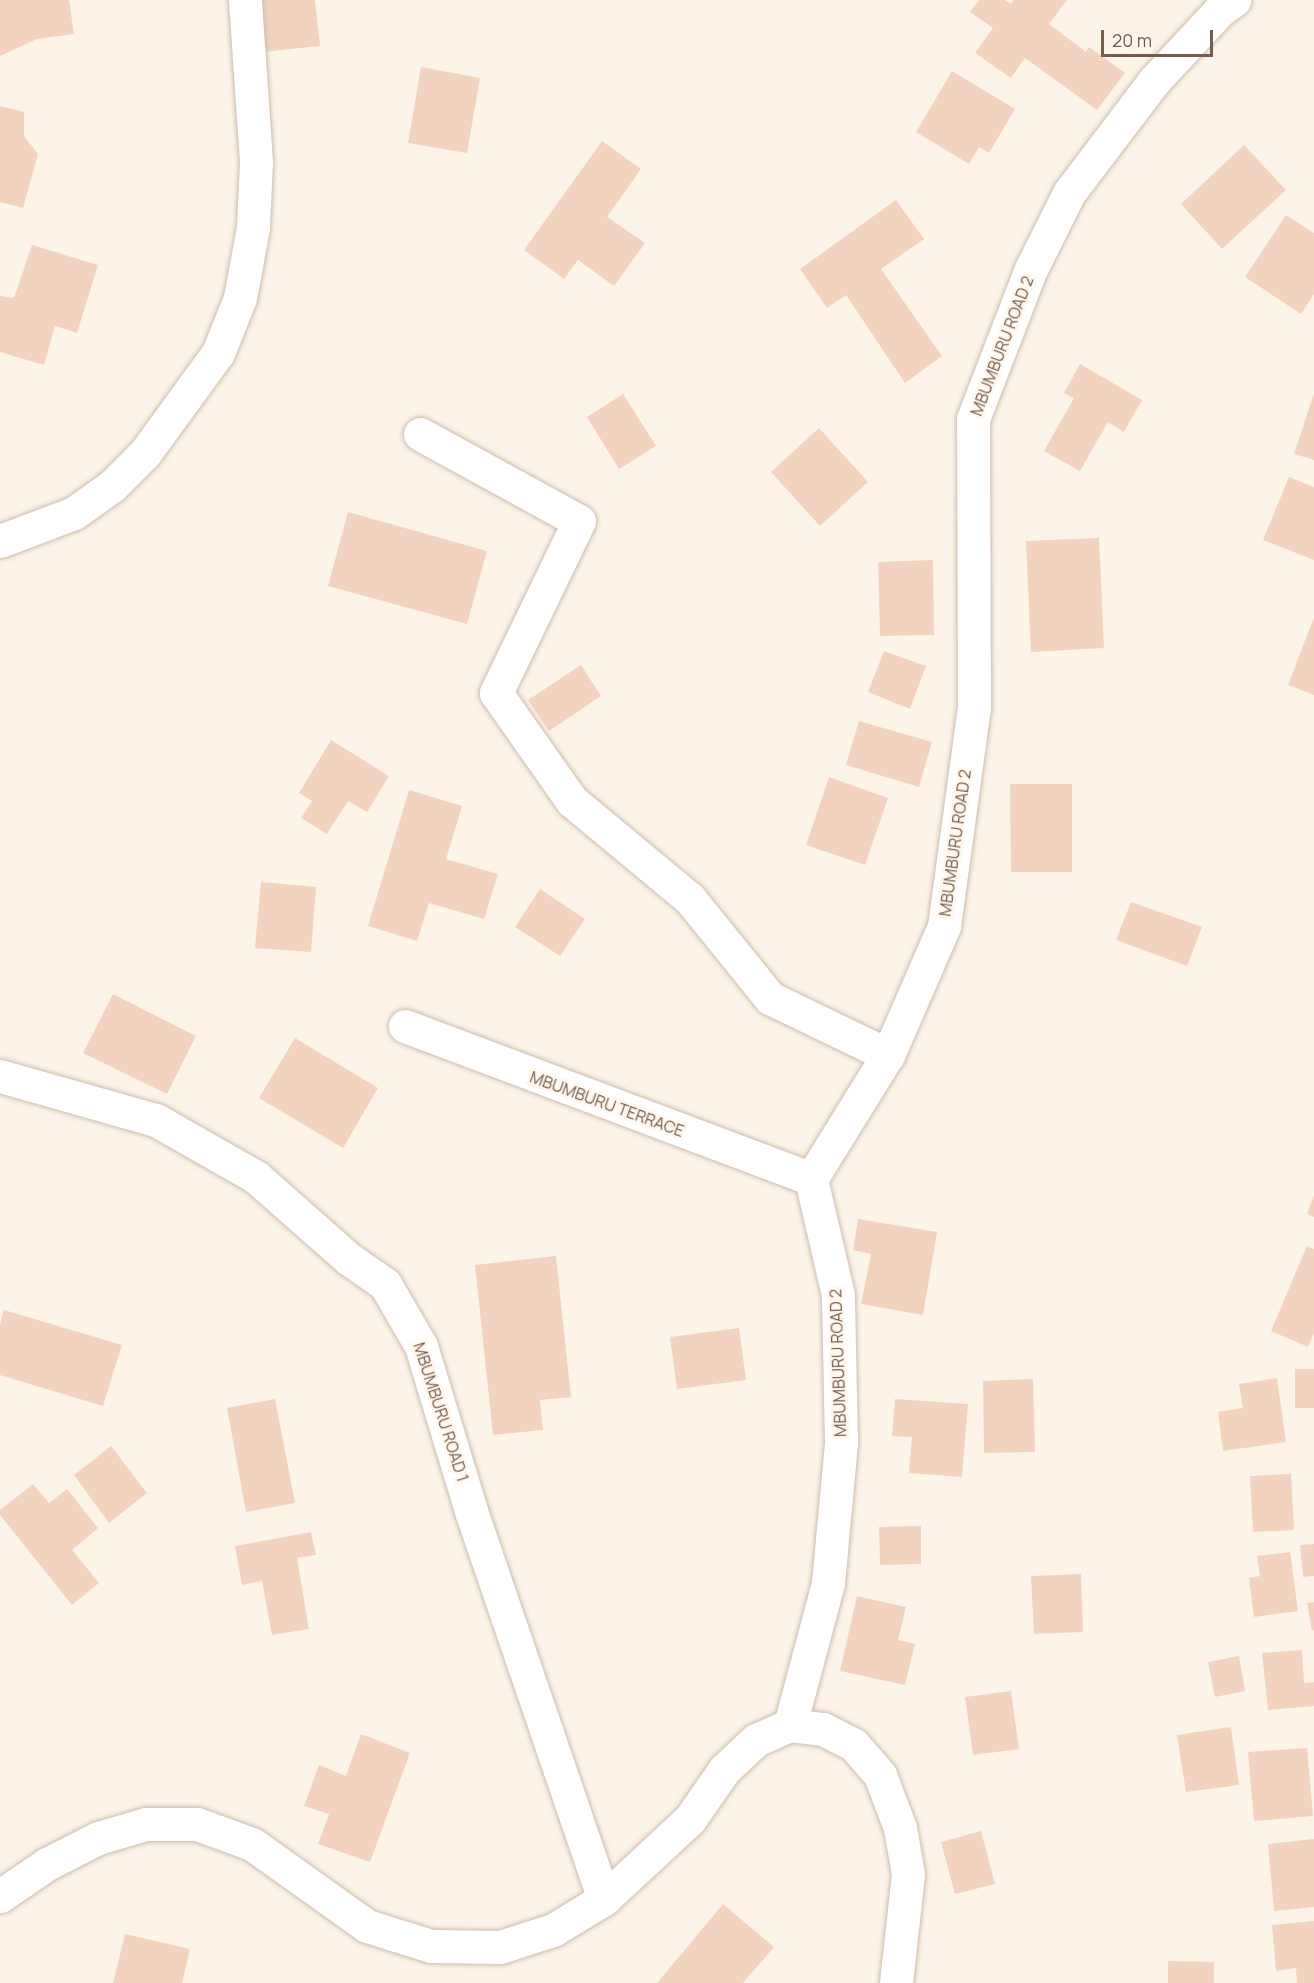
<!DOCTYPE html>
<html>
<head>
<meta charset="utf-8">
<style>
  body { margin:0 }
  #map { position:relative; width:1314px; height:1983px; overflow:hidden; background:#fcf4e8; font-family:Manrope,sans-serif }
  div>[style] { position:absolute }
  .building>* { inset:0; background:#f1d3c0 }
  .roads { filter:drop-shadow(0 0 2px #cebcae) drop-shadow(0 0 2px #cebcae) }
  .minor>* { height:33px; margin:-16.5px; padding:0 16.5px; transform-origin:16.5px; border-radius:16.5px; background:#fff }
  span { translate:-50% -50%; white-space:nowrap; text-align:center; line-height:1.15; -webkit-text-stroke:6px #fef8ee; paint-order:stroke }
  .street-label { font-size:16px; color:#765b4c }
  .scale { position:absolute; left:1101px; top:30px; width:112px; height:27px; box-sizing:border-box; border:3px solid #765b4c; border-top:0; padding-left:8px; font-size:18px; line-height:21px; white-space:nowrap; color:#765b4c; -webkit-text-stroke:4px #fef8ee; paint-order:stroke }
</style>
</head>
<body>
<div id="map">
  <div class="building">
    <i style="clip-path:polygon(0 0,69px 0,74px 34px,37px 39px,0 56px)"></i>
    <i style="clip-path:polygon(258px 0,315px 0,320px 46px,263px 52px)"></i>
    <i style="clip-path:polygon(979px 0,1005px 0,1011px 4px,1014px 0,1067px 0,1049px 24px,1086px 52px,1089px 47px,1125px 73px,1097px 110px,1025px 58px,1011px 78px,975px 53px,993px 28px,970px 12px)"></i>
    <i style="clip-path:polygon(421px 67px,480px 78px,467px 153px,408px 143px)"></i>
    <i style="clip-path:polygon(952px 71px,1015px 109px,989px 153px,979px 147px,969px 164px,916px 132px)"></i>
    <i style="clip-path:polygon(0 106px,24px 112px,24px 136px,38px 154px,23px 208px,0 202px)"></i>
    <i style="clip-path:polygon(602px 141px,641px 169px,607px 217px,645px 243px,614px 286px,578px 260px,564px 279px,524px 250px)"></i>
    <i style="clip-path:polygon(1244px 145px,1286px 190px,1222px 249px,1181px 204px)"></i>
    <i style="clip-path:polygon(896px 200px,924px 239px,881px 269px,942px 356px,905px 383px,846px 295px,827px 308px,800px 269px)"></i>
    <i style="clip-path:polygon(1286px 215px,1314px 233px,1314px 294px,1301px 314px,1245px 277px)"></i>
    <i style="clip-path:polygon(32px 245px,98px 265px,77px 333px,55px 326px,44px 365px,0 352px,0 296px,14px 298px)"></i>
    <i style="clip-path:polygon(1080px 364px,1142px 400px,1124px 432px,1108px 422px,1080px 471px,1044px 451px,1074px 398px,1064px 393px)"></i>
    <i style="clip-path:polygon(1314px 393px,1314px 460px,1294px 454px)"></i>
    <i style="clip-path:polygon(623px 394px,656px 446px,619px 469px,587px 417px)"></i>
    <i style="clip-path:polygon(819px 428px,868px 482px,820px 526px,771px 472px)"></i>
    <i style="clip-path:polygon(1289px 477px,1314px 487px,1314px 560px,1263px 540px)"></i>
    <i style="clip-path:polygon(348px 512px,487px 551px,467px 624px,328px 586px)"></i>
    <i style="clip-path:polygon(1099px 538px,1104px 648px,1031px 652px,1026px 541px)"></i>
    <i style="clip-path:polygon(933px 560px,934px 635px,880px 636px,878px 562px)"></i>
    <i style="clip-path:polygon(1314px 617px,1314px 695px,1288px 685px)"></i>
    <i style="clip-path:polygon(884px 651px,926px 666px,910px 709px,868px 692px)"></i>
    <i style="clip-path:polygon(581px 665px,601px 696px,549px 731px,528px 700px)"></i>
    <i style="clip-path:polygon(859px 721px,932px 742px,919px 787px,846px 765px)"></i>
    <i style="clip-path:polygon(331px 740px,389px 776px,367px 812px,348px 801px,327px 834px,301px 818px,312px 801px,299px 793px)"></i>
    <i style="clip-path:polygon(829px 777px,888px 798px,865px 865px,806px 845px)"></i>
    <i style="clip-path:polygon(1010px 784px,1072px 784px,1072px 872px,1011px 872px)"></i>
    <i style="clip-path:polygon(409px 790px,462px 806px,446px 859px,498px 874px,484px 919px,429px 903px,417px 941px,368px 926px)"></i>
    <i style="clip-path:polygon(261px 882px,316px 887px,311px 952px,255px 948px)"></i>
    <i style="clip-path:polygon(540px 889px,585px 919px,560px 956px,515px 927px)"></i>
    <i style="clip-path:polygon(1131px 902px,1202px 927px,1187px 966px,1116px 940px)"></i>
    <i style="clip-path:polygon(113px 994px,196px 1036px,167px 1094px,83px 1053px)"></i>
    <i style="clip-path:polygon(295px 1038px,378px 1088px,343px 1148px,259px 1098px)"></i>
    <i style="clip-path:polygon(1314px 1195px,1314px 1217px,1307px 1214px)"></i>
    <i style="clip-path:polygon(858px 1219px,937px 1232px,923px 1315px,861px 1304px,871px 1254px,853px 1250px)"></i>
    <i style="clip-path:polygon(1307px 1246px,1314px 1249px,1314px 1333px,1308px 1347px,1271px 1331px)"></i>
    <i style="clip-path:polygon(556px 1256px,571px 1397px,540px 1400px,543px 1430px,493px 1435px,475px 1265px)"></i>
    <i style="clip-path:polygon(4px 1310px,122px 1345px,103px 1406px,0 1375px,0 1324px)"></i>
    <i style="clip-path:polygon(739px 1328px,746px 1380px,677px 1389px,670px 1337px)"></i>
    <i style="clip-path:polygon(1295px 1369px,1314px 1369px,1314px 1408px,1295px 1408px)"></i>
    <i style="clip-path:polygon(1277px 1378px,1286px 1442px,1223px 1451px,1218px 1412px,1243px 1408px,1239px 1384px)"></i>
    <i style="clip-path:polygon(1033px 1379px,1035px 1452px,984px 1453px,983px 1381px)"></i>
    <i style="clip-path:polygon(275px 1399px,295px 1503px,246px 1512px,227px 1408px)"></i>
    <i style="clip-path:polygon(895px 1399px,968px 1404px,962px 1477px,909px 1473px,912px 1437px,892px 1436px)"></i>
    <i style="clip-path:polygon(111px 1446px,147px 1493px,109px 1523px,74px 1475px)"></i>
    <i style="clip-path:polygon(1291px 1474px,1294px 1530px,1253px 1532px,1250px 1476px)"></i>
    <i style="clip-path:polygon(33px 1484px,49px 1503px,67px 1489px,98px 1528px,72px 1550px,99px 1583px,72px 1605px,0 1515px,0 1510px)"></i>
    <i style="clip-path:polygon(921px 1526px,921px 1564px,880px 1565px,879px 1527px)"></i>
    <i style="clip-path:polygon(311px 1532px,316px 1555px,297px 1558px,309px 1629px,272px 1635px,262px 1581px,242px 1585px,235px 1546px)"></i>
    <i style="clip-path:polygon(1314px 1544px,1314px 1576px,1303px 1577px,1300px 1545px)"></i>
    <i style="clip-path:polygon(1290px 1552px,1298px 1611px,1254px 1617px,1249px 1578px,1260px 1576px,1257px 1556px)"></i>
    <i style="clip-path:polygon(1081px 1574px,1083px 1632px,1034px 1634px,1031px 1576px)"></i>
    <i style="clip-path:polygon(857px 1596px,906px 1607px,898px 1640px,915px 1644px,905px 1685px,840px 1671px)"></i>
    <i style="clip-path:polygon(1314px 1602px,1314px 1630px,1312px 1631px,1307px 1603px)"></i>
    <i style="clip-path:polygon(1302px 1650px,1304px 1683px,1314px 1682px,1314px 1706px,1268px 1710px,1262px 1653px)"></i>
    <i style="clip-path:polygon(1239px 1656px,1245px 1691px,1215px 1697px,1208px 1662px)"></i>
    <i style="clip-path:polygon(1011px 1691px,1019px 1749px,973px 1755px,965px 1697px)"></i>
    <i style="clip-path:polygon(1231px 1727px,1239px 1785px,1186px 1792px,1177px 1735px)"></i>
    <i style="clip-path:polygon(361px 1734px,410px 1753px,370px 1862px,318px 1844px,329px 1814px,304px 1806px,319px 1765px,346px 1776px)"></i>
    <i style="clip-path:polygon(1307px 1748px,1313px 1816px,1254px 1821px,1248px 1752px)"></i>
    <i style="clip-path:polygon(981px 1831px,995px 1884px,955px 1894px,941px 1842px)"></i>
    <i style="clip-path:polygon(1314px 1839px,1314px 1907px,1274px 1911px,1268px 1844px)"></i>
    <i style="clip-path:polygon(723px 1904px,774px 1947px,743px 1983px,657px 1983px)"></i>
    <i style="clip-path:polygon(1314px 1921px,1314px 1983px,1297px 1983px,1296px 1968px,1276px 1971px,1272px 1925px)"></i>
    <i style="clip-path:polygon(125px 1934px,190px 1949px,182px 1983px,113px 1983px)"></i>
    <i style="clip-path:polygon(1168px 1961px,1214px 1962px,1214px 1983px,1168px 1983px)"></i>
  </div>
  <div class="roads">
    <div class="minor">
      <i style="left:420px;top:434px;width:181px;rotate:28.7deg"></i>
      <i style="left:579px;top:521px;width:191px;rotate:115.8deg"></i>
      <i style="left:496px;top:693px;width:132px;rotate:54.9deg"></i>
      <i style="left:572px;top:801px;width:153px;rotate:39.7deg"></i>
      <i style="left:690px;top:899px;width:127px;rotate:51.1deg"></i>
      <i style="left:770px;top:998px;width:131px;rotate:25.8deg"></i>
      <i style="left:0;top:541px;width:79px;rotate:-20.7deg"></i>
      <i style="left:74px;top:513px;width:47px;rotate:-35.4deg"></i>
      <i style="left:112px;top:486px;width:47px;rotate:-45deg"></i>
      <i style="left:145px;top:453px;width:124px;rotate:-53.9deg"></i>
      <i style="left:218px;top:353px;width:59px;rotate:-68.2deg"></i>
      <i style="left:240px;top:298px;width:72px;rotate:-79.6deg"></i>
      <i style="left:253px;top:227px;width:65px;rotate:-87.4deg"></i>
      <i style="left:256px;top:162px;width:162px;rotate:-93.9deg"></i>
      <i style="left:405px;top:1026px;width:434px;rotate:20.6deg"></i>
      <i style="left:0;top:1076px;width:162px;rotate:15.8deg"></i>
      <i style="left:156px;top:1120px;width:115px;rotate:29.7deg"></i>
      <i style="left:256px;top:1177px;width:124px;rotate:41.4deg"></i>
      <i style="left:349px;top:1259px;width:44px;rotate:34.8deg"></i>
      <i style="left:385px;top:1284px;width:72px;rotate:59.9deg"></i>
      <i style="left:421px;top:1346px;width:172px;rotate:73.1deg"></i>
      <i style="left:471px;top:1511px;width:410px;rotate:71.1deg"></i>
      <i style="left:790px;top:1725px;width:147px;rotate:-75deg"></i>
      <i style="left:828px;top:1583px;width:142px;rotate:-84.7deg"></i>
      <i style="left:841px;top:1442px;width:147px;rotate:-91.2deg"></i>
      <i style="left:838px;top:1295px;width:119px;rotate:-103.1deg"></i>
      <i style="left:811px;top:1179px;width:146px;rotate:-58.2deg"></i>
      <i style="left:888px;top:1055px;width:141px;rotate:-66.5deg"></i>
      <i style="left:944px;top:926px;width:222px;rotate:-82.2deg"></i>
      <i style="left:974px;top:706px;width:287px;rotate:-90.2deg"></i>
      <i style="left:973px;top:419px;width:159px;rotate:-68.9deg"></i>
      <i style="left:1030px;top:271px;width:87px;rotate:-63.4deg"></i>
      <i style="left:1069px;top:193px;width:141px;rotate:-52.8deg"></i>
      <i style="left:1154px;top:81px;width:96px;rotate:-47.1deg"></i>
      <i style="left:1219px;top:11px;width:19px;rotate:-36deg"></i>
      <i style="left:0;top:1896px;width:57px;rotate:-34.2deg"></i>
      <i style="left:47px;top:1864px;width:57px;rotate:-27deg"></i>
      <i style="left:98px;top:1838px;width:50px;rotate:-16.3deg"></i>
      <i style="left:146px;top:1824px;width:51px"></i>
      <i style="left:197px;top:1824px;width:59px;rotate:20deg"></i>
      <i style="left:252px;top:1844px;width:141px;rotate:35.5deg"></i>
      <i style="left:367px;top:1926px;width:67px;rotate:17.4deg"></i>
      <i style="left:431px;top:1946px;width:69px;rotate:0.8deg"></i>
      <i style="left:500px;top:1947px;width:56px;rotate:-17.8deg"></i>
      <i style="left:553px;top:1930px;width:60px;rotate:-31.3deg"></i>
      <i style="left:604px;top:1899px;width:117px;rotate:-42.9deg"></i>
      <i style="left:690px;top:1819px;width:60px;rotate:-55.2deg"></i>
      <i style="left:724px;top:1770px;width:44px;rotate:-43.2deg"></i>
      <i style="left:756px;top:1740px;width:37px;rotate:-24deg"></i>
      <i style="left:790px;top:1725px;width:33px;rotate:7deg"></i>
      <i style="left:823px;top:1729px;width:35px;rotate:27deg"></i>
      <i style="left:854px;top:1745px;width:40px;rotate:49deg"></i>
      <i style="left:880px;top:1775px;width:57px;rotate:69.3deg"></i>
      <i style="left:900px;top:1828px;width:47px;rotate:80.1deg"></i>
      <i style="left:908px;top:1874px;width:110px;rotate:96.3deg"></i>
    </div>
  </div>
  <div class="street-label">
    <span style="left:1002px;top:346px;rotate:-69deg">MBUMBURU ROAD 2</span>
    <span style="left:955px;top:843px;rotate:-82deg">MBUMBURU ROAD 2</span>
    <span style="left:607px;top:1104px;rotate:20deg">MBUMBURU TERRACE</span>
    <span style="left:838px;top:1363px;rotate:-92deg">MBUMBURU ROAD 2</span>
    <span style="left:441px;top:1412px;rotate:72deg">MBUMBURU ROAD 1</span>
  </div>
  <div class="scale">20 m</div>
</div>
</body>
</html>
